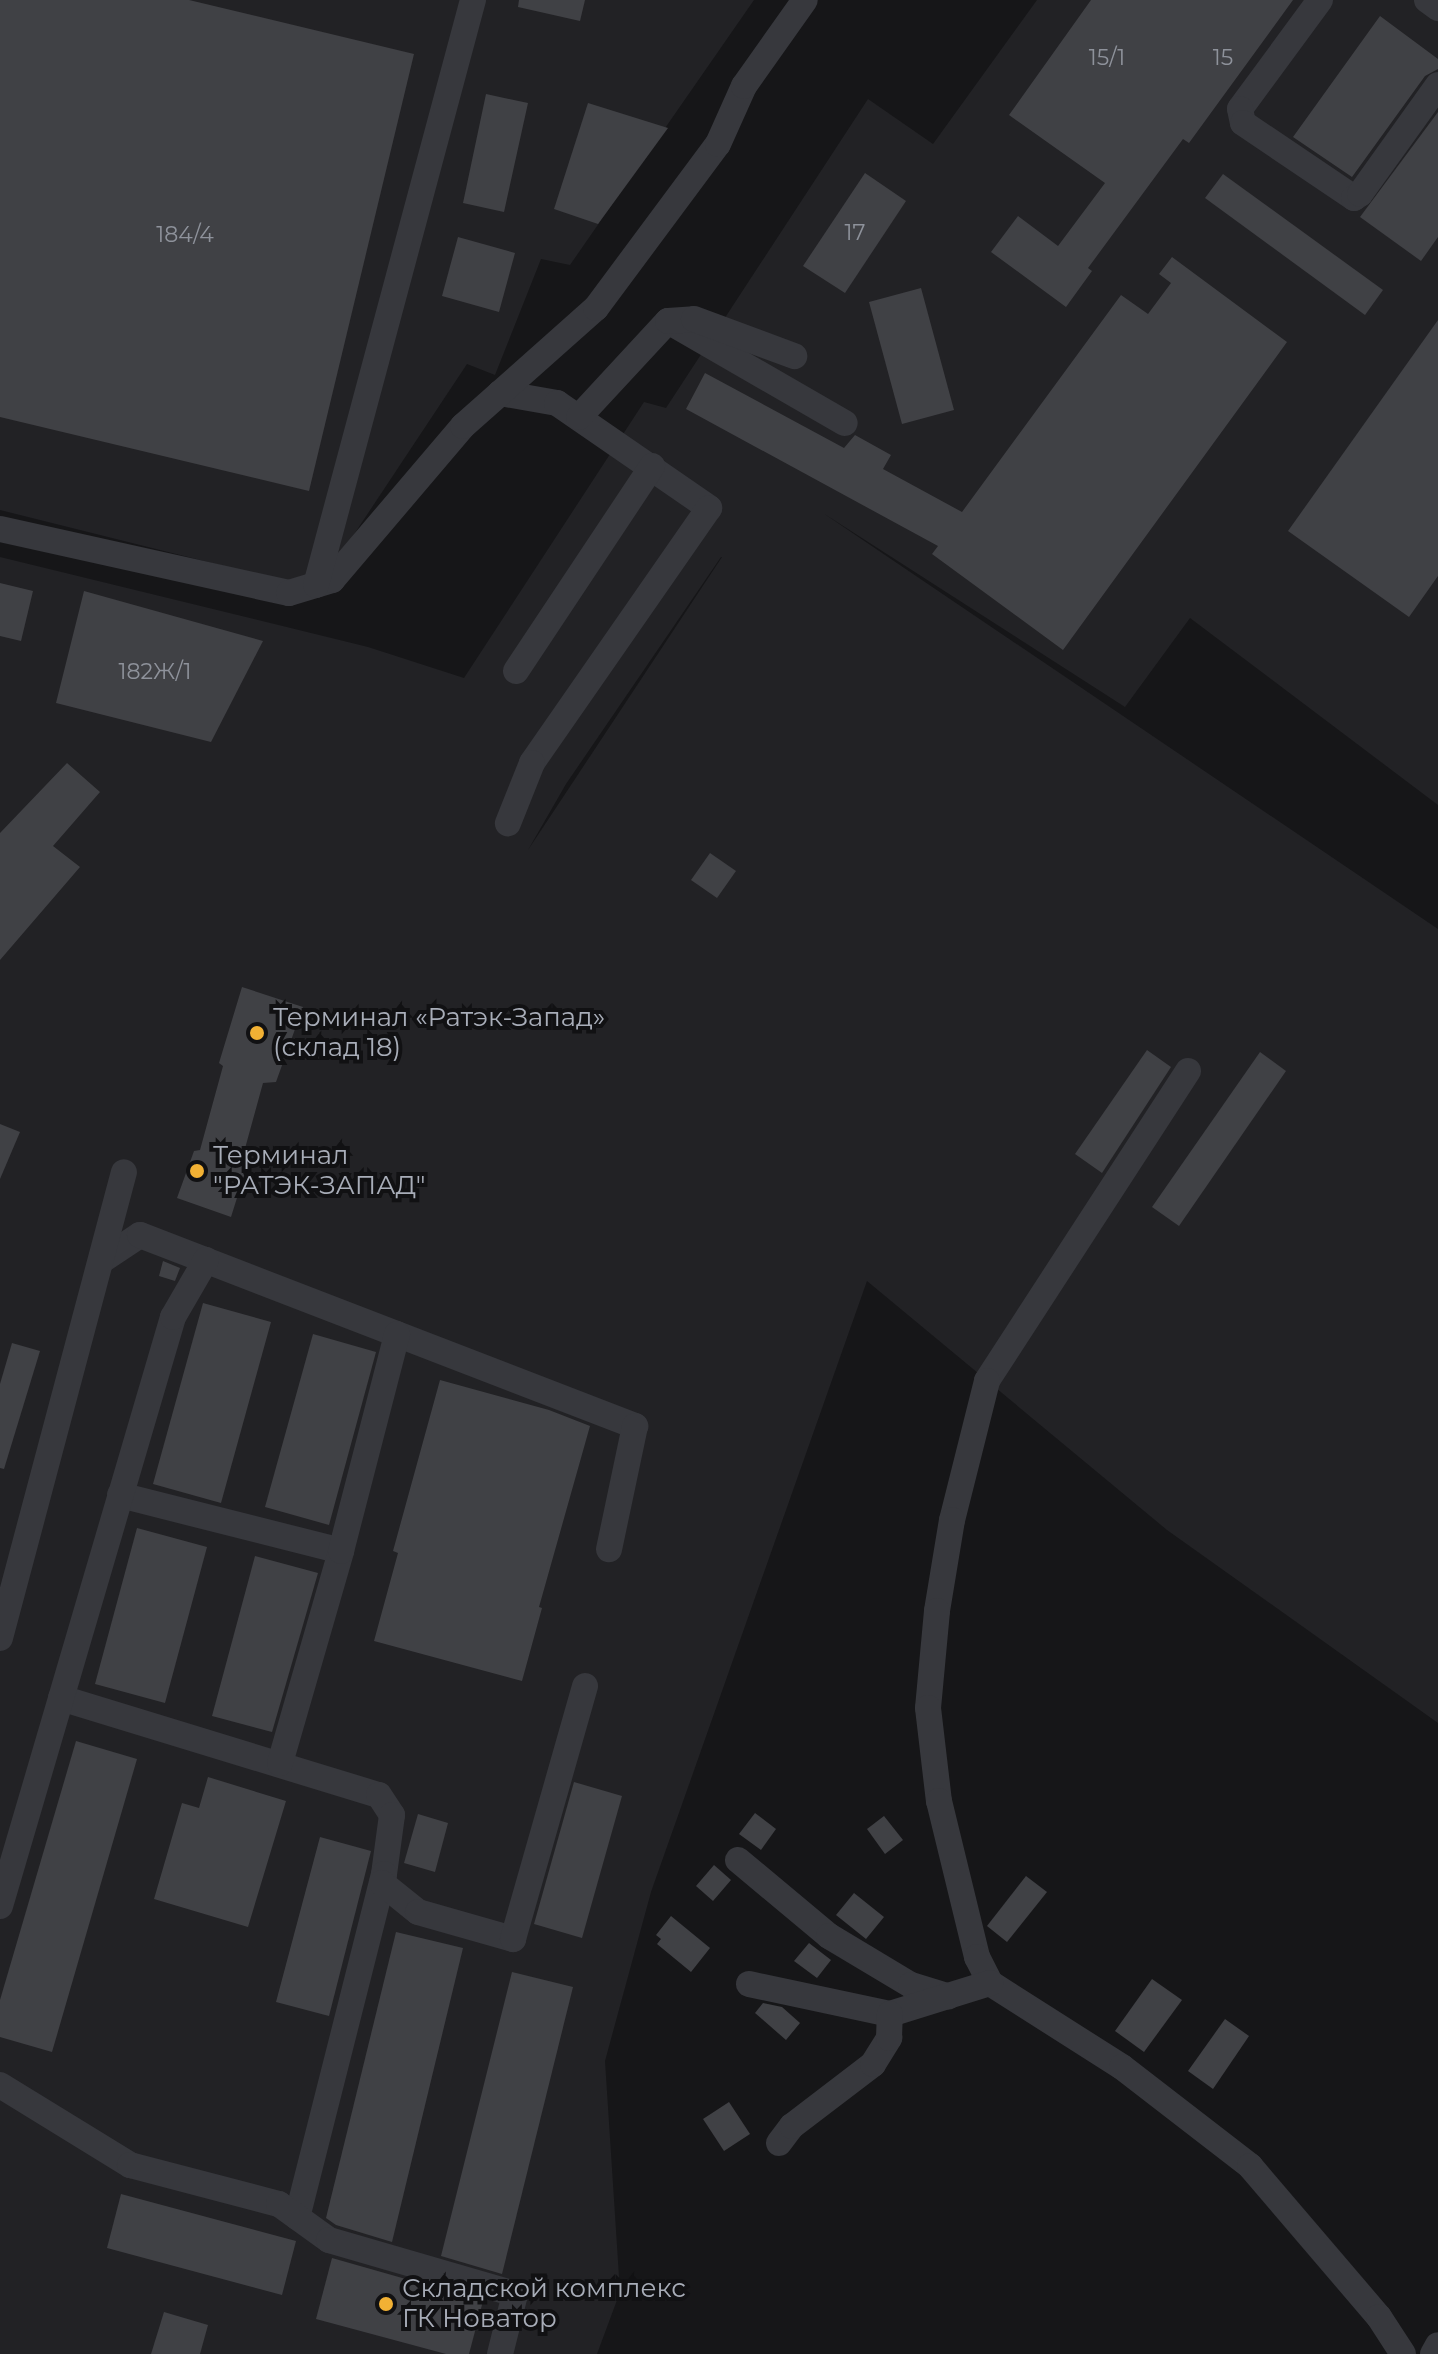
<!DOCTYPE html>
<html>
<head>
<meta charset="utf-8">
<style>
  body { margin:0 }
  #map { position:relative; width:1438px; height:2354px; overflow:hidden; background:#161618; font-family:Montserrat,sans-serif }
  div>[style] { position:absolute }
  .built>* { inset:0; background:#222225 }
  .building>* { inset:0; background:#404145 }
  .minor>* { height:26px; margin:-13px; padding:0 13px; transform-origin:13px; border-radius:13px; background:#37383d }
  .dots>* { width:22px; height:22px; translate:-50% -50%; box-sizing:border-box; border:4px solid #111113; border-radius:50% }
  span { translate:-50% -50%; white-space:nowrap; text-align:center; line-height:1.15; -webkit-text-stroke:8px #111113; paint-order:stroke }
  .number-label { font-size:22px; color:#8e929b }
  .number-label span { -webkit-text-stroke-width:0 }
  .poi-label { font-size:26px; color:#a8adb8 }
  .left { translate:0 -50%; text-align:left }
</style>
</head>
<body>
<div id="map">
  <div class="built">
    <i style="clip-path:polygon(0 0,754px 0,570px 265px,541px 259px,495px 375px,467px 364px,331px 569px,288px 582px,0 510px)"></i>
    <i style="clip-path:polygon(evenodd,1037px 0,1438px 0,1438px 805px,1190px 618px,1125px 707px,823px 513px,1438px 929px,1438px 1723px,1167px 1530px,867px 1281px,651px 1892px,605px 2061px,620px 2292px,597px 2354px,0 2354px,0 557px,368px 647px,464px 678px,644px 402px,666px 408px,868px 99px,933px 144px,1037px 0,721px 557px,722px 557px,528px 850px,566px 784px,721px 557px)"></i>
  </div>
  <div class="building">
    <i style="clip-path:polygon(0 0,189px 0,414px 54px,309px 491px,0 417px)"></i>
    <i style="clip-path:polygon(519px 0,585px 0,580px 21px,518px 7px)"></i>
    <i style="clip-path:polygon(1091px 0,1293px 0,1189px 143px,1183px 139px,1088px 268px,1092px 271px,1066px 307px,991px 252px,1018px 216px,1058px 246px,1105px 183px,1009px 115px)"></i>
    <i style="clip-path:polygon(1380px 16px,1438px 59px,1438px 69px,1425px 76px,1352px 177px,1293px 137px)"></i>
    <i style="clip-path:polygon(486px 94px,528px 103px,504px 212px,463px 203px)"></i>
    <i style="clip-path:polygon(588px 103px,668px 128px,598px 224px,554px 209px)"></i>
    <i style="clip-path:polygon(1438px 112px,1438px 237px,1421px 261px,1360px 217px)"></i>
    <i style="clip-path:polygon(865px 173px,906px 201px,845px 293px,803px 266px)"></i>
    <i style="clip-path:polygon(1223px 174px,1383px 290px,1365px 315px,1205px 198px)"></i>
    <i style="clip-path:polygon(458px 237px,515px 253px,499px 312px,442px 296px)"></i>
    <i style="clip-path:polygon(1172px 257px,1287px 342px,1063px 650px,932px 554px,938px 546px,686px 409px,705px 373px,844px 448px,855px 435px,891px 455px,883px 469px,962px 512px,1121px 295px,1148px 314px,1171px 283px,1159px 274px)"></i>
    <i style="clip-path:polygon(921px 288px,954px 410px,902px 424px,869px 302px)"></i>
    <i style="clip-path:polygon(1438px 320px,1438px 576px,1409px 617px,1288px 531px)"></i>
    <i style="clip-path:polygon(0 583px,33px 591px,21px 641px,0 636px)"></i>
    <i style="clip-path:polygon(84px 591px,263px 641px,211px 742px,56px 703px)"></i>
    <i style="clip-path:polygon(67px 763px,100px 792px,53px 846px,80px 867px,0 960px,0 833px)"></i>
    <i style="clip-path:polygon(710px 853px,736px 871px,717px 898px,691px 880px)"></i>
    <i style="clip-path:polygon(242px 987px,303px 1007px,276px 1082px,263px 1083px,241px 1163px,247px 1166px,231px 1217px,177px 1198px,194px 1151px,200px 1150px,223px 1066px,219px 1063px)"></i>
    <i style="clip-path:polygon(1147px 1050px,1171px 1067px,1102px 1173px,1075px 1154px)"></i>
    <i style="clip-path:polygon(1260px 1052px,1286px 1071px,1179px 1226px,1152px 1207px)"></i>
    <i style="clip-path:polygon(0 1124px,20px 1132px,0 1179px)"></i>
    <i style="clip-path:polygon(163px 1261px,180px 1268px,175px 1281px,159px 1276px)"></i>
    <i style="clip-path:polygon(203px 1303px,271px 1322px,221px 1503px,153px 1484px)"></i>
    <i style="clip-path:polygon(313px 1334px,376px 1352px,329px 1525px,265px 1507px)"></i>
    <i style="clip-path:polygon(12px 1343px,40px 1351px,4px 1469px,0 1468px,0 1384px)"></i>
    <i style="clip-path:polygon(440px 1380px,549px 1410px,590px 1426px,539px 1607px,542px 1608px,522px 1681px,374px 1641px,398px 1553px,393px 1551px)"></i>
    <i style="clip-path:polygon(137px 1528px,207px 1547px,165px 1703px,95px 1684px)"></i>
    <i style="clip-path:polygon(255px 1556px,318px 1573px,272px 1732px,212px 1716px)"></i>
    <i style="clip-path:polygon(76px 1741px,137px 1759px,52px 2052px,0 2037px,0 2000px)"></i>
    <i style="clip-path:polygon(208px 1777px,286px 1801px,248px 1927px,154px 1899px,182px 1803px,199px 1808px)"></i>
    <i style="clip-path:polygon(574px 1782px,622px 1796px,582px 1938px,534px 1924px)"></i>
    <i style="clip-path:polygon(755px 1813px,776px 1829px,761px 1850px,739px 1834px)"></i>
    <i style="clip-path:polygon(418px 1814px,448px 1823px,435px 1872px,404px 1863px)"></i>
    <i style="clip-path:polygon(884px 1816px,903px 1840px,885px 1854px,867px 1829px)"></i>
    <i style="clip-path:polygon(320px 1837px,371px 1851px,329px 2016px,276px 2002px)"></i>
    <i style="clip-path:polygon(714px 1865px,731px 1880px,713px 1901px,696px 1886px)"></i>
    <i style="clip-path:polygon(1026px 1876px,1047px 1892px,1007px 1942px,987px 1926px)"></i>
    <i style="clip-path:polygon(854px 1893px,884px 1917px,866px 1939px,836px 1915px)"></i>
    <i style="clip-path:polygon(671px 1916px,710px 1948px,691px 1972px,657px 1944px,661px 1939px,656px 1935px)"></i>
    <i style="clip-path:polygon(396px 1932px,463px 1948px,392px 2242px,336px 2225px,326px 2218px)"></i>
    <i style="clip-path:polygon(809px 1943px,831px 1960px,817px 1978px,794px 1961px)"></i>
    <i style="clip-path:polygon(512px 1972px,573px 1987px,502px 2274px,441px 2256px)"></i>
    <i style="clip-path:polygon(1152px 1979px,1182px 2000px,1144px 2052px,1115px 2031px)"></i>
    <i style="clip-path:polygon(763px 2003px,782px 2007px,800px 2023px,786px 2040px,755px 2013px)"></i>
    <i style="clip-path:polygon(1225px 2019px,1249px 2036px,1213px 2089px,1188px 2071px)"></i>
    <i style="clip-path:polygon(729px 2102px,750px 2134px,724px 2151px,703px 2119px)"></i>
    <i style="clip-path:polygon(121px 2194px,296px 2241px,282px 2295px,107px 2248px)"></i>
    <i style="clip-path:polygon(332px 2258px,483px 2301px,469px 2354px,446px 2354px,316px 2319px)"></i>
    <i style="clip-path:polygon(164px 2312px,208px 2325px,200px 2354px,151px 2354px)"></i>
  </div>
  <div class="minor">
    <i style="left:1320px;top:0;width:135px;rotate:126.3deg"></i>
    <i style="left:1240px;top:109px;width:14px;rotate:78deg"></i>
    <i style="left:1243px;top:123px;width:134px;rotate:34deg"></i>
    <i style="left:1354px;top:198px;width:7px;rotate:-34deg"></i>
    <i style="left:1360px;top:194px;width:134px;rotate:-54.4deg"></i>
    <i style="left:1427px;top:0;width:14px;rotate:36deg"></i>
    <i style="left:668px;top:321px;width:204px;rotate:30deg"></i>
    <i style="left:500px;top:393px;width:58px;rotate:10deg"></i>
    <i style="left:557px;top:403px;width:185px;rotate:34.6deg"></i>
    <i style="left:709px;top:508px;width:310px;rotate:124.8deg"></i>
    <i style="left:532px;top:763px;width:65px;rotate:111.8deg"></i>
    <i style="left:579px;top:417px;width:131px;rotate:-47.2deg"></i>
    <i style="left:668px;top:321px;width:26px;rotate:-4deg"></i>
    <i style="left:694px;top:319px;width:107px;rotate:20.3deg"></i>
    <i style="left:0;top:529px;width:296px;rotate:12.5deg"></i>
    <i style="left:289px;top:593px;width:45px;rotate:-16.8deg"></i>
    <i style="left:332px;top:580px;width:202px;rotate:-49.6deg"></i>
    <i style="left:463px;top:426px;width:178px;rotate:-41.6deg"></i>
    <i style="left:596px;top:308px;width:204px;rotate:-53.4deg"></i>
    <i style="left:718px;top:144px;width:64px;rotate:-65.9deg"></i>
    <i style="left:744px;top:86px;width:105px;rotate:-54.7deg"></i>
    <i style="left:316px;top:585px;width:606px;rotate:-74.98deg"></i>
    <i style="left:516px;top:671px;width:246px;rotate:-56.4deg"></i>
    <i style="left:1188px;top:1071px;width:369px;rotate:123deg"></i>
    <i style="left:987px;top:1381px;width:143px;rotate:104.1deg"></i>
    <i style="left:952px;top:1520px;width:92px;rotate:99.4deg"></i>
    <i style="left:937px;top:1611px;width:97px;rotate:95.3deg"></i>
    <i style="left:928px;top:1708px;width:94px;rotate:83.3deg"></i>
    <i style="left:939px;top:1801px;width:161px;rotate:76.3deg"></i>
    <i style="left:977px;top:1957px;width:29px;rotate:63deg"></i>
    <i style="left:990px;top:1983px;width:156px;rotate:32.5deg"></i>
    <i style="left:1122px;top:2067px;width:162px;rotate:37.7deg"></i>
    <i style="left:1250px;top:2166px;width:199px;rotate:49.5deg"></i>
    <i style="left:1379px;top:2317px;width:44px;rotate:57deg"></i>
    <i style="left:101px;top:1261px;width:47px;rotate:-33.7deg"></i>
    <i style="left:140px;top:1235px;width:531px;rotate:21.1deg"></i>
    <i style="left:635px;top:1426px;width:126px;rotate:101.9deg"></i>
    <i style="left:120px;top:1495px;width:228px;rotate:14.2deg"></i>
    <i style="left:0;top:1638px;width:482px;rotate:-75.1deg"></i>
    <i style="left:61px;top:1698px;width:332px;rotate:17deg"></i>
    <i style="left:379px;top:1795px;width:24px;rotate:57deg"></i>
    <i style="left:392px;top:1815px;width:60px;rotate:97.7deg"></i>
    <i style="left:384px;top:1874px;width:354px;rotate:104.2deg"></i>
    <i style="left:280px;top:1763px;width:221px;rotate:-73.9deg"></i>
    <i style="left:341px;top:1551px;width:224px;rotate:-75.5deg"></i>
    <i style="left:738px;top:1860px;width:119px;rotate:39.9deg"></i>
    <i style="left:829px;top:1936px;width:96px;rotate:30.9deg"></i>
    <i style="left:911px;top:1985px;width:39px;rotate:17deg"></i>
    <i style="left:382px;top:1883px;width:46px;rotate:38.9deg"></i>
    <i style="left:418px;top:1912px;width:99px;rotate:15.9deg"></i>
    <i style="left:513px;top:1939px;width:263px;rotate:-74.1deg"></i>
    <i style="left:0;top:1906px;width:614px;rotate:-73.63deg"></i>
    <i style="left:173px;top:1317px;width:66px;rotate:-59.9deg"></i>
    <i style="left:749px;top:1984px;width:144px;rotate:12deg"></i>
    <i style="left:890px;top:2014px;width:105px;rotate:-17.2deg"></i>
    <i style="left:0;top:2085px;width:153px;rotate:31.6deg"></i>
    <i style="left:130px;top:2165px;width:154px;rotate:14.7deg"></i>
    <i style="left:279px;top:2204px;width:62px;rotate:35.8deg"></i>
    <i style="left:329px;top:2240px;width:194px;rotate:16.2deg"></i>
    <i style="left:515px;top:2294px;width:62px;rotate:104deg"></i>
    <i style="left:779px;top:2143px;width:21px;rotate:-53deg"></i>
    <i style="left:792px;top:2126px;width:102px;rotate:-37.4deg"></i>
    <i style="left:873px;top:2064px;width:31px;rotate:-58deg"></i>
    <i style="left:889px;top:2038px;width:24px;rotate:-88deg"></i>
    <i style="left:1433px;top:2354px;width:10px;rotate:-61deg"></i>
  </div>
  <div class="dots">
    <i style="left:257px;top:1033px;background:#f2b134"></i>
    <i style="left:197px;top:1171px;background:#f2b134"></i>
    <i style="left:386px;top:2304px;background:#f2b134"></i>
  </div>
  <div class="number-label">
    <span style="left:1107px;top:58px">15/1</span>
    <span style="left:1223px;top:58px">15</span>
    <span style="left:855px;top:233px">17</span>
    <span style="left:185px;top:235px">184/4</span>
    <span style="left:155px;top:672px">182Ж/1</span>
  </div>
  <div class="poi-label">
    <span class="left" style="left:273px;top:1033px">Терминал «Ратэк-Запад»<br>(склад 18)</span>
    <span class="left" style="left:213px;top:1171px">Терминал<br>"РАТЭК-ЗАПАД"</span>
    <span class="left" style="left:402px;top:2304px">Складской комплекс<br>ГК Новатор</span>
  </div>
</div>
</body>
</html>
